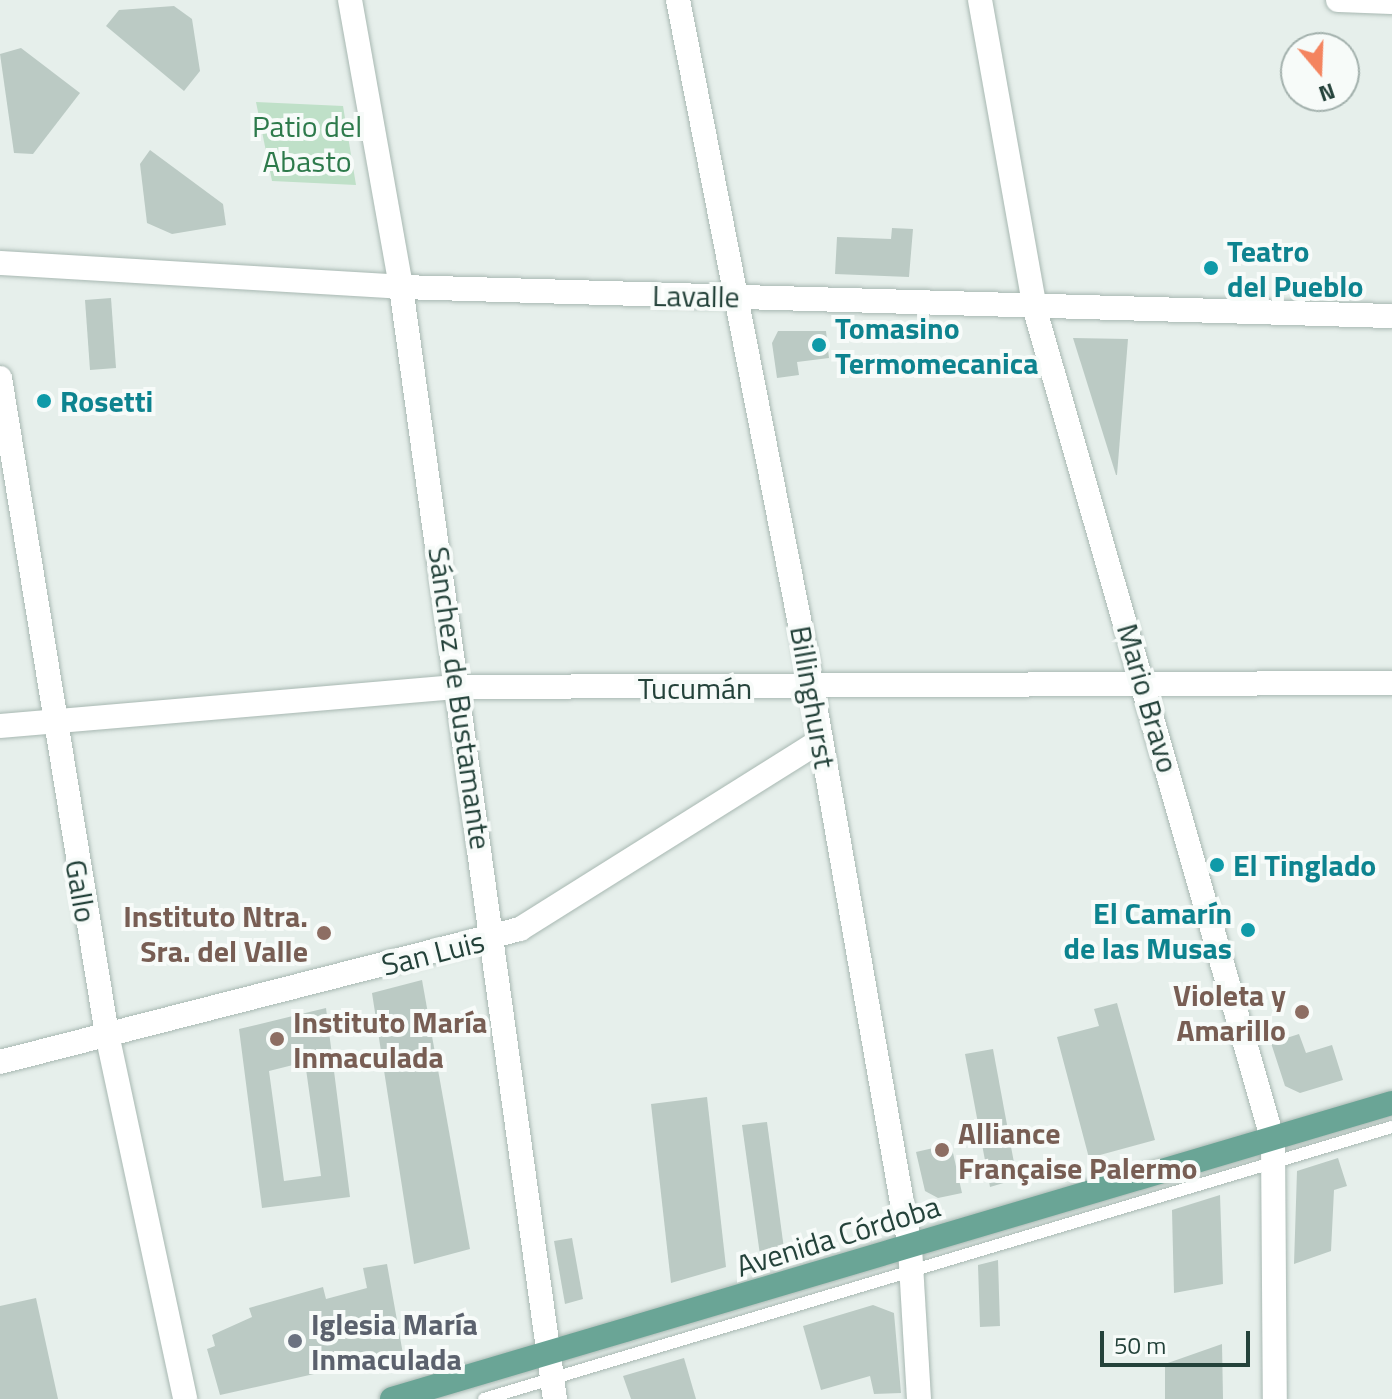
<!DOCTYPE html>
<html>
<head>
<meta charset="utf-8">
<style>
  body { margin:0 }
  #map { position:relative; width:1392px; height:1399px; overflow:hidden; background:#e6efeb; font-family:"Titillium Web",sans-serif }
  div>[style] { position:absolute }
  .green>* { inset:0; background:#bfe0c8 }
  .building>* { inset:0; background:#bbcac4 }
  .roads { filter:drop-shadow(0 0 2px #a8b8b2) drop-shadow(0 0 2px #a8b8b2) }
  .lane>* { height:12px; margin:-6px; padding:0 6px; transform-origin:6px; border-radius:6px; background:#fff }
  .street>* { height:24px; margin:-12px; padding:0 12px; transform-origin:12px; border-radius:12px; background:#fff }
  .primary>* { height:24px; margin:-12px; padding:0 12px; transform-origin:12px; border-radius:12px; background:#6aa596 }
  .dots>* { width:22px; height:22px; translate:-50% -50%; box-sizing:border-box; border:4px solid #f7fbf9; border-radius:50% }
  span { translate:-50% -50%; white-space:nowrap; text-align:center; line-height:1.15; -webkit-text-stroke:8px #f7fbf9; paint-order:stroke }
  .park-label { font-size:30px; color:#2d7a4b }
  .culture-label { font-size:30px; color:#0d838f; font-weight:700 }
  .left { translate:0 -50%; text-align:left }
  .right { translate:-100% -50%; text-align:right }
  .street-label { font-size:30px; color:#24423a }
  .education-label { font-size:30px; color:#785e54; font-weight:700 }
  .worship-label { font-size:30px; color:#5b616d; font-weight:700 }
  .north { position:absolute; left:1280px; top:32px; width:80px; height:80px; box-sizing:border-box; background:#f7fbf9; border:2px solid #a3b1ad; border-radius:50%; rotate:161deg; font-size:22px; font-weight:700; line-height:32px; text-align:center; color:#24423a }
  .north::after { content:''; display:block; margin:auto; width:28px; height:36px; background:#f4845f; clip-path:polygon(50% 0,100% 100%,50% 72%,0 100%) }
  .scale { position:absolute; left:1100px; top:1331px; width:150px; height:36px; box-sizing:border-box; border:4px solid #24423a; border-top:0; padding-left:10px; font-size:24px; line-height:28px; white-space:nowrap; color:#24423a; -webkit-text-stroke:6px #f7fbf9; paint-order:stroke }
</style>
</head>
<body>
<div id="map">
  <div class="green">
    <i style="clip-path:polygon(256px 102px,343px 106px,356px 185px,272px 181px)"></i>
  </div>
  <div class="building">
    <i style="clip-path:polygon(174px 6px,192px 19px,200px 71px,184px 91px,106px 26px,119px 10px)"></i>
    <i style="clip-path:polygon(21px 48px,80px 93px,33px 154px,14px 153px,0 54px)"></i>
    <i style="clip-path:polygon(150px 150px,223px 204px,226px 225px,172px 234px,147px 223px,140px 164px)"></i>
    <i style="clip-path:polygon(892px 228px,913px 229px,909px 277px,835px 274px,837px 237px,891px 239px)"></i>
    <i style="clip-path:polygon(111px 298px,116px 368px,90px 370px,85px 300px)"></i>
    <i style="clip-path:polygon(778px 331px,826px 331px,829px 358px,797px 362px,799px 375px,777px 378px,772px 343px)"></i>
    <i style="clip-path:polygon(1073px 338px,1128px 339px,1117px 475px,1116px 475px)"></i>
    <i style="clip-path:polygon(422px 980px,470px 1249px,414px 1264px,372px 993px)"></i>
    <i style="clip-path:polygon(1117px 1003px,1155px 1140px,1089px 1158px,1057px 1037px,1099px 1026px,1094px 1009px)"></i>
    <i style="clip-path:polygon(evenodd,326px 1008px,350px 1197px,262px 1208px,239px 1029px,326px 1008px,305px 1062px,321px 1176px,284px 1181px,269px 1071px,305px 1062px)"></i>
    <i style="clip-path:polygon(1299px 1034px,1306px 1053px,1332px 1045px,1343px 1080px,1300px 1093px,1285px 1086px,1271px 1043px)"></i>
    <i style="clip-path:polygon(993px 1049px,1017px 1179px,990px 1187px,965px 1054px)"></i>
    <i style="clip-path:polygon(707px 1097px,726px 1267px,671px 1283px,651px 1104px)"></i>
    <i style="clip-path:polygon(767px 1122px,784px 1249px,760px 1255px,742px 1125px)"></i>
    <i style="clip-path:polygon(951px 1144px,962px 1193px,938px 1198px,925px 1191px,916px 1152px)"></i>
    <i style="clip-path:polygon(1338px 1158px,1347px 1186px,1334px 1190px,1331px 1251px,1294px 1264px,1297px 1171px)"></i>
    <i style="clip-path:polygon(1220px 1195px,1223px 1284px,1174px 1293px,1172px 1210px)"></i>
    <i style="clip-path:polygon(572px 1238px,583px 1299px,565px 1304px,554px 1241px)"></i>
    <i style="clip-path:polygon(998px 1260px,1000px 1326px,980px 1327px,978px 1265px)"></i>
    <i style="clip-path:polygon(387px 1264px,403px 1354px,220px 1395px,207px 1349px,215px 1346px,212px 1335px,252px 1317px,249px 1308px,323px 1287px,326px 1299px,367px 1288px,363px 1268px)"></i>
    <i style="clip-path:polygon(36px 1298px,58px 1399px,0 1399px,0 1306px)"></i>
    <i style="clip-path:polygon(873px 1305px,894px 1313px,901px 1393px,874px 1394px,870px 1376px,821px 1390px,803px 1326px)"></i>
    <i style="clip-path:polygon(1222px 1344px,1223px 1399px,1165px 1399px,1165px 1364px)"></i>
    <i style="clip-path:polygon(684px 1358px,696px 1399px,631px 1399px,623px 1376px)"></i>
  </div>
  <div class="roads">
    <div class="lane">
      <i style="left:484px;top:1399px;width:948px;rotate:-16.68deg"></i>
    </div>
    <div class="street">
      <i style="left:350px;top:0;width:291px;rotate:79.9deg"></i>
      <i style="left:401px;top:287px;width:1123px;rotate:82.12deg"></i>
      <i style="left:678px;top:0;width:678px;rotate:78.94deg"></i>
      <i style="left:808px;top:665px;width:592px;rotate:80.08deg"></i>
      <i style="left:910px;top:1248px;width:151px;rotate:86.6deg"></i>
      <i style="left:980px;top:0;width:315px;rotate:79.9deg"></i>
      <i style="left:1035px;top:310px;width:864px;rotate:74.02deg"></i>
      <i style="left:1273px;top:1141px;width:258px;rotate:89.6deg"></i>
      <i style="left:1338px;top:0;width:54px;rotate:2.1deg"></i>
      <i style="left:0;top:263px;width:402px;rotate:3.4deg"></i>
      <i style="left:401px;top:287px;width:991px;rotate:1.68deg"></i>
      <i style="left:0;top:378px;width:665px;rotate:80.74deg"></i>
      <i style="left:107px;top:1034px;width:373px;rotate:77.9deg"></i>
      <i style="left:0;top:726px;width:460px;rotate:-4.9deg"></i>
      <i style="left:458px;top:687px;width:934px;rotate:-0.25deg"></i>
      <i style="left:0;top:1062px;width:537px;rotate:-14.35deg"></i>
      <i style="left:520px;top:929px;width:355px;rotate:-32.1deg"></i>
    </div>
    <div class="primary">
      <i style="left:392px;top:1399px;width:1043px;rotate:-16.49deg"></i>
    </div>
  </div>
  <div class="dots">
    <i style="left:1211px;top:268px;background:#0f9aa8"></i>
    <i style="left:819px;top:345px;background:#0f9aa8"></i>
    <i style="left:44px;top:401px;background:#0f9aa8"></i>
    <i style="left:1217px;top:865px;background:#0f9aa8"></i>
    <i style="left:1248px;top:930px;background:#0f9aa8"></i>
    <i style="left:324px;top:933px;background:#8d6e63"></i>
    <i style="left:1302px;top:1012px;background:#8d6e63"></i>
    <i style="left:277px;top:1039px;background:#8d6e63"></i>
    <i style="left:942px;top:1150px;background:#8d6e63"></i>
    <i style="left:295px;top:1341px;background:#6b7280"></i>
  </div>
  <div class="park-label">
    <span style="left:307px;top:143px">Patio del<br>Abasto</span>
  </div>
  <div class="culture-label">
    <span class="left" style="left:1227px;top:268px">Teatro<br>del Pueblo</span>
    <span class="left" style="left:835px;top:345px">Tomasino<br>Termomecanica</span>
    <span class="left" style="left:60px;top:401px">Rosetti</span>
    <span class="left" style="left:1233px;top:865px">El Tinglado</span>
    <span class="right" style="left:1232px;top:930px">El Camarín<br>de las Musas</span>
  </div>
  <div class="street-label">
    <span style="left:696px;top:296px;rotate:1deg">Lavalle</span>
    <span style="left:695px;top:688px">Tucumán</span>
    <span style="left:813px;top:697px;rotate:80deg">Billinghurst</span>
    <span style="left:460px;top:698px;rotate:82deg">Sánchez de Bustamante</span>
    <span style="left:1148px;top:698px;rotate:74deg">Mario Bravo</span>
    <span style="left:81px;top:891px;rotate:80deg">Gallo</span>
    <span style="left:433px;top:953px;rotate:-14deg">San Luis</span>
    <span style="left:838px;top:1236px;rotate:-17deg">Avenida Córdoba</span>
  </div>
  <div class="education-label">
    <span class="right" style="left:308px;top:933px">Instituto Ntra.<br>Sra. del Valle</span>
    <span class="right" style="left:1286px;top:1012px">Violeta y<br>Amarillo</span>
    <span class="left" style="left:293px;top:1039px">Instituto María<br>Inmaculada</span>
    <span class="left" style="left:958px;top:1150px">Alliance<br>Française Palermo</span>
  </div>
  <div class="worship-label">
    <span class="left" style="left:311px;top:1341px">Iglesia María<br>Inmaculada</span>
  </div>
  <div class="north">N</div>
  <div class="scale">50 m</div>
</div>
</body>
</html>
